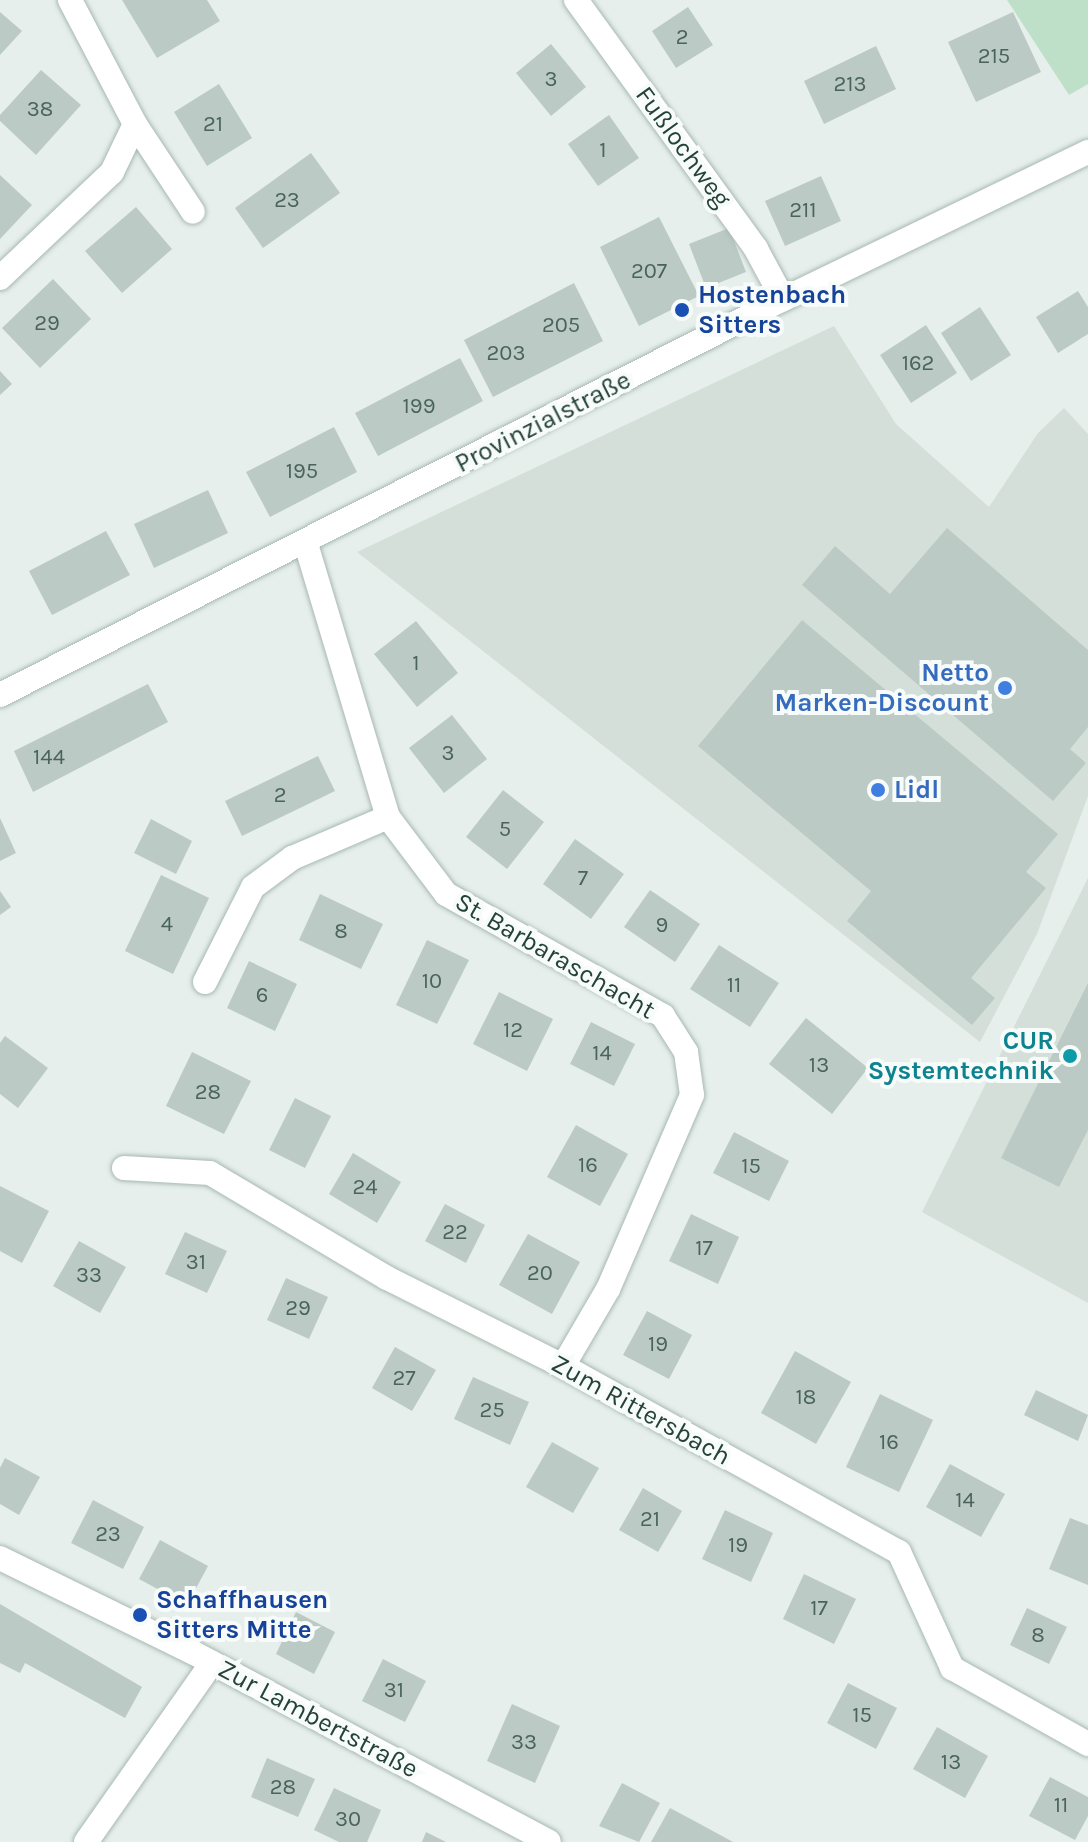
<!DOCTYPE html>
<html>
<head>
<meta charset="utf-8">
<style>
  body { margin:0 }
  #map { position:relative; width:1088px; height:1842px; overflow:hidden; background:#e6efeb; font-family:Karla,sans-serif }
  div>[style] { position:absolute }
  .built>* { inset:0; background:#d4dfda }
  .green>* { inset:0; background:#bfe0c8 }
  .building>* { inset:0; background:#bbcac4 }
  .roads { filter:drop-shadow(0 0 2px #a8b8b2) drop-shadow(0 0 2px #a8b8b2) }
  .minor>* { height:24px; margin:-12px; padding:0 12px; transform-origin:12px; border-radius:12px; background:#fff }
  .tertiary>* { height:24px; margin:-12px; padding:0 12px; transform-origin:12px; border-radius:12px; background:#fff }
  .dots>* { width:22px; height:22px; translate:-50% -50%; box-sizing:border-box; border:4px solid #f7fbf9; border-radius:50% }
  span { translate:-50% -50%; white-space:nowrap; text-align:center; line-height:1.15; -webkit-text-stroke:8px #f7fbf9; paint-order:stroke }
  .number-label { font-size:22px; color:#4a645c }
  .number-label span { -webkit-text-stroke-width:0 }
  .street-label { font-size:26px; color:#24423a }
  .transit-label { font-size:26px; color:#164399; font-weight:700 }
  .left { translate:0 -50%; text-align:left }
  .shop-label { font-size:26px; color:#366cbe; font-weight:700 }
  .right { translate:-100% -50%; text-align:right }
  .culture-label { font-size:26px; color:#0d838f; font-weight:700 }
</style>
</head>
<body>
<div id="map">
  <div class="built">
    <i style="clip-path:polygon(834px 326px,896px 424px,989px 507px,1038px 433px,1064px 408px,1088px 434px,1088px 796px,1037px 934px,980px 1042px,357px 552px)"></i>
    <i style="clip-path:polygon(1088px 878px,1088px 1303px,922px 1212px)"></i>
  </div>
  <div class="green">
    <i style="clip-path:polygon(1007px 0,1088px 0,1088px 84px,1069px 95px)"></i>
  </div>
  <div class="building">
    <i style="clip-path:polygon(122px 0,207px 0,220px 21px,157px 58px)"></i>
    <i style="clip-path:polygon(688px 7px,713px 45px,676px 68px,652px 31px)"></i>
    <i style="clip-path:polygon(0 12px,22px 31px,0 55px)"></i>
    <i style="clip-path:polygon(1013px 12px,1041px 72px,976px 102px,948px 42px)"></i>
    <i style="clip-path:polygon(551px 44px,586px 87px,551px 116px,516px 73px)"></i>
    <i style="clip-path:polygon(876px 46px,896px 89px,824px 124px,804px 81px)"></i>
    <i style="clip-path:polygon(41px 70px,81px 105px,36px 155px,0 121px,0 115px)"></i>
    <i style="clip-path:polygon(219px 84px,252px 138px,207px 166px,174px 112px)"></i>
    <i style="clip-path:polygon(609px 115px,639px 158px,598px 186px,568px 144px)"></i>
    <i style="clip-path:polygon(311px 153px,340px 193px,263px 248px,235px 208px)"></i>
    <i style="clip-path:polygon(0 175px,32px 205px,0 239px)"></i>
    <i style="clip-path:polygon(821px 176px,841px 221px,785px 246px,765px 201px)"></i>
    <i style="clip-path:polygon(136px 207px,172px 249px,122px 293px,85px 251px)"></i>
    <i style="clip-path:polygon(659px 217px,699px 296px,639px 326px,600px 247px)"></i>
    <i style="clip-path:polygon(729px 228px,746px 272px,706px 288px,689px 244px)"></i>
    <i style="clip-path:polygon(53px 279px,91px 319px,40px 368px,2px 328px)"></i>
    <i style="clip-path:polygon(574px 283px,603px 341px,493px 397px,464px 340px)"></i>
    <i style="clip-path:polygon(1078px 291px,1088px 307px,1088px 334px,1058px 353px,1036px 317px)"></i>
    <i style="clip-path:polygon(980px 307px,1011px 355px,971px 381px,941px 333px)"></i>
    <i style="clip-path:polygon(926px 325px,957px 373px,911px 403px,880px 355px)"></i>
    <i style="clip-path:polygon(460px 358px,483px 401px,378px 456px,355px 413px)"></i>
    <i style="clip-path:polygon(0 371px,12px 384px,0 395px)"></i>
    <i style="clip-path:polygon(334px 427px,357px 472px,270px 517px,246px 472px)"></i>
    <i style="clip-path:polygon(208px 490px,228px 533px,154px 568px,134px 524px)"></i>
    <i style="clip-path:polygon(947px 528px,1088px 650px,1088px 727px,1070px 749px,1086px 763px,1053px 801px,802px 585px,835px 546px,890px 594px)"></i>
    <i style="clip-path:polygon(106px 531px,130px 575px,52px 615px,29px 571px)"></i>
    <i style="clip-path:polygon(802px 620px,1058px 834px,1026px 872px,1046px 888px,971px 978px,995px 998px,972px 1025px,847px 921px,871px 891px,698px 746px)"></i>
    <i style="clip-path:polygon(416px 621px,458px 673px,417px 707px,374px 654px)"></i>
    <i style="clip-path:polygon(148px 684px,168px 722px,33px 792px,14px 751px)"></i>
    <i style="clip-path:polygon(452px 715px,487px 759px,444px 793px,409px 748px)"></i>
    <i style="clip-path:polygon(318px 756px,335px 791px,242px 836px,225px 801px)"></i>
    <i style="clip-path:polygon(503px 790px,544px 822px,507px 869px,466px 837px)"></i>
    <i style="clip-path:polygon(0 818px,16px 853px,0 861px)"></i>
    <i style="clip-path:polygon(151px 819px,192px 841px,176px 874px,134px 853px)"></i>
    <i style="clip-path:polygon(575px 839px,624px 874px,591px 919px,543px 884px)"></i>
    <i style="clip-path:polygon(161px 875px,209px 898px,173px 974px,125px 951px)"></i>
    <i style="clip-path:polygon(650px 890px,700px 924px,675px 962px,624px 927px)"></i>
    <i style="clip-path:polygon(0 891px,11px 907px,0 915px)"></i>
    <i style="clip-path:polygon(320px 894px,383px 924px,361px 969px,299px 940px)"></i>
    <i style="clip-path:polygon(427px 940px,469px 960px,437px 1024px,396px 1005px)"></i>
    <i style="clip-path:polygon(719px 945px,779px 983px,750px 1027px,690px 989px)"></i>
    <i style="clip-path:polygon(249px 961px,297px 984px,275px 1031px,227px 1008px)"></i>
    <i style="clip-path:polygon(1088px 983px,1088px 1130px,1059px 1187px,1001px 1158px)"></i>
    <i style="clip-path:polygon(499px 992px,553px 1019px,527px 1071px,473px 1044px)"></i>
    <i style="clip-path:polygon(806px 1018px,868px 1068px,832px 1114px,769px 1064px)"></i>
    <i style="clip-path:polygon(591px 1022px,635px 1044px,614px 1086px,570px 1064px)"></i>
    <i style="clip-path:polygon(5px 1036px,48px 1068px,18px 1108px,0 1094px,0 1043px)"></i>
    <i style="clip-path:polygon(192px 1052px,251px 1081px,224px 1134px,166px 1106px)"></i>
    <i style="clip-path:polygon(295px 1098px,331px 1116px,305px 1168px,269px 1150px)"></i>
    <i style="clip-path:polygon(576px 1125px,628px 1154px,600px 1206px,547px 1177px)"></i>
    <i style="clip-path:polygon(734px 1132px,789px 1161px,769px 1201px,713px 1173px)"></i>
    <i style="clip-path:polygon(353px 1153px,401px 1182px,377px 1223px,329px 1194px)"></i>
    <i style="clip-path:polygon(0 1186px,49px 1211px,22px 1263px,0 1251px)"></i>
    <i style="clip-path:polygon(445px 1204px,485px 1225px,466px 1263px,425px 1241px)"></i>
    <i style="clip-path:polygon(691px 1214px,739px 1237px,718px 1284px,669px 1261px)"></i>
    <i style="clip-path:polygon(185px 1232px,227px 1251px,207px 1293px,165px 1274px)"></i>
    <i style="clip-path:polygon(528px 1234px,580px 1262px,552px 1314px,499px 1285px)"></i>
    <i style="clip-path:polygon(79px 1241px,126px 1267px,100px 1313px,53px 1286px)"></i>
    <i style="clip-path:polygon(286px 1278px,328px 1297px,309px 1339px,267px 1320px)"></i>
    <i style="clip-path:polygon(647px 1311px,692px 1335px,669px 1379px,623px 1355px)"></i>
    <i style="clip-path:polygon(395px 1347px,436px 1370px,412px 1411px,372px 1388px)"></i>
    <i style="clip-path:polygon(795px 1351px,851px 1382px,816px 1444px,761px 1413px)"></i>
    <i style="clip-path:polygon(473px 1377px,529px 1402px,510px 1445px,454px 1419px)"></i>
    <i style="clip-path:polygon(1036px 1390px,1088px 1415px,1078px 1441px,1024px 1415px)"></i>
    <i style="clip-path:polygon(880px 1394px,933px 1420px,899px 1492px,846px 1467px)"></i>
    <i style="clip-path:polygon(552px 1442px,599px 1468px,573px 1513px,526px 1487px)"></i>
    <i style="clip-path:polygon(5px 1458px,40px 1477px,19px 1515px,0 1504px,0 1468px)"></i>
    <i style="clip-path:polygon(950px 1464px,1005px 1494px,981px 1537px,926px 1507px)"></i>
    <i style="clip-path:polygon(643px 1488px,682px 1511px,658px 1552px,619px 1530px)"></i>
    <i style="clip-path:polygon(93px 1500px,144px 1527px,123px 1569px,71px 1543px)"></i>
    <i style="clip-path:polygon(725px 1510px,773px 1533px,751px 1582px,702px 1559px)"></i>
    <i style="clip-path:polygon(1070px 1518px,1088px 1525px,1088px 1585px,1049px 1569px)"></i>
    <i style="clip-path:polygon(160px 1540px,208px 1566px,187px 1605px,139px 1579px)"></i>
    <i style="clip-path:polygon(804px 1574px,856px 1599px,834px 1644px,783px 1619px)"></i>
    <i style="clip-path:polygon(0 1604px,142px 1687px,125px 1718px,25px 1663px,20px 1673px,0 1663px)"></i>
    <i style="clip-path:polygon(1027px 1608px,1067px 1627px,1049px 1664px,1010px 1645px)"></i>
    <i style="clip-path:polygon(296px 1612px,335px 1632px,314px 1674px,276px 1654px)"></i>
    <i style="clip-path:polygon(383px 1659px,426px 1681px,405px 1722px,362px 1701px)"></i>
    <i style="clip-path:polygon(848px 1683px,897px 1708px,876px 1749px,827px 1723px)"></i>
    <i style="clip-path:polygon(512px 1704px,560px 1726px,535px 1783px,487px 1761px)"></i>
    <i style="clip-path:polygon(937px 1727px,988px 1756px,965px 1798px,913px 1769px)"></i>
    <i style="clip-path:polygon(267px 1758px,315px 1779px,298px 1817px,251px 1797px)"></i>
    <i style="clip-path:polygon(1050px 1777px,1088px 1797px,1088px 1816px,1075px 1840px,1029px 1816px)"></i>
    <i style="clip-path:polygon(622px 1783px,660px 1803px,639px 1842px,599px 1826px)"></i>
    <i style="clip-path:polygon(334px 1788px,381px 1810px,367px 1842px,339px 1842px,314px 1830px)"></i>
    <i style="clip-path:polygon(670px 1808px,700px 1824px,733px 1842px,651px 1842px)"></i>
    <i style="clip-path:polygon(426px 1832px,446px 1842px,422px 1842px)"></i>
  </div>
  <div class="roads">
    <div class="minor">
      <i style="left:576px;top:0;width:307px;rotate:54.1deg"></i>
      <i style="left:756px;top:249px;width:57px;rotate:61.6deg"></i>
      <i style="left:135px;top:124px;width:105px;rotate:56.6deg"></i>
      <i style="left:0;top:278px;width:154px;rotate:-43.4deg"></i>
      <i style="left:112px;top:172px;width:53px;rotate:-64.4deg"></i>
      <i style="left:135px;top:124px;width:140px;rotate:-117.7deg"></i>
      <i style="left:306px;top:544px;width:285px;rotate:73.3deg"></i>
      <i style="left:388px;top:817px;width:96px;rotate:53deg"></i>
      <i style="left:446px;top:894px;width:249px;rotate:29.3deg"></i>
      <i style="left:663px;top:1016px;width:43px;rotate:57.4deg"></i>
      <i style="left:686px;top:1052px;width:43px;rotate:82.1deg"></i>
      <i style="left:692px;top:1095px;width:211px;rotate:113.4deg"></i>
      <i style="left:608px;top:1289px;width:89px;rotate:120.3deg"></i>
      <i style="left:205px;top:982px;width:106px;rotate:-63.2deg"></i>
      <i style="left:253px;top:887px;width:49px;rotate:-36.6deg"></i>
      <i style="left:292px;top:858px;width:104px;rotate:-23.1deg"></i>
      <i style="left:124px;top:1168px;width:86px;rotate:3.3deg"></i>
      <i style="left:210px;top:1173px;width:206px;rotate:30.7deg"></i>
      <i style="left:387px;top:1278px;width:197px;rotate:26.6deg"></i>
      <i style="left:563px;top:1366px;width:384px;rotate:29deg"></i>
      <i style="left:899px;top:1552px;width:128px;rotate:65.4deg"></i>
      <i style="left:952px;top:1668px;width:156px;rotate:29.2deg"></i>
      <i style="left:0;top:1558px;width:214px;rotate:26.1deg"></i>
      <i style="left:192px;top:1652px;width:404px;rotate:28deg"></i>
      <i style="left:86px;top:1842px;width:219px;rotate:-54.9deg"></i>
    </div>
    <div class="tertiary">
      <i style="left:0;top:695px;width:857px;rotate:-26.83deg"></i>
      <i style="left:765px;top:308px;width:359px;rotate:-25.8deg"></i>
    </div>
  </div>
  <div class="dots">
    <i style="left:682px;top:310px;background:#1a4fb4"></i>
    <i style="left:1005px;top:688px;background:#3f7fe0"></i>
    <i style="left:878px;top:790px;background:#3f7fe0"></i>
    <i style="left:1070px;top:1056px;background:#0f9aa8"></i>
    <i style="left:140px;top:1615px;background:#1a4fb4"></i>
  </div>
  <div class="number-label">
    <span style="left:682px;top:38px">2</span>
    <span style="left:994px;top:57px">215</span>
    <span style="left:551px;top:80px">3</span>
    <span style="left:850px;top:85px">213</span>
    <span style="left:40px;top:110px">38</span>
    <span style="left:213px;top:125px">21</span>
    <span style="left:603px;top:151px">1</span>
    <span style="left:287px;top:201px">23</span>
    <span style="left:803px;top:211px">211</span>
    <span style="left:649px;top:272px">207</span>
    <span style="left:47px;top:324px">29</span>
    <span style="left:561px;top:326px">205</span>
    <span style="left:506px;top:354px">203</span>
    <span style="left:918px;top:364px">162</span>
    <span style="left:419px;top:407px">199</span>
    <span style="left:302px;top:472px">195</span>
    <span style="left:416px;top:664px">1</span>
    <span style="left:448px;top:754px">3</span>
    <span style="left:49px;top:758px">144</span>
    <span style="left:280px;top:796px">2</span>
    <span style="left:505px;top:830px">5</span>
    <span style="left:583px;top:879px">7</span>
    <span style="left:167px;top:925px">4</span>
    <span style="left:662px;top:926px">9</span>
    <span style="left:341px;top:932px">8</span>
    <span style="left:432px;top:982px">10</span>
    <span style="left:734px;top:986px">11</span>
    <span style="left:262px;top:996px">6</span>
    <span style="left:513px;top:1031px">12</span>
    <span style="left:602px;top:1054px">14</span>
    <span style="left:819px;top:1066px">13</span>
    <span style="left:208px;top:1093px">28</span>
    <span style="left:588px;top:1166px">16</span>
    <span style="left:751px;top:1167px">15</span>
    <span style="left:365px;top:1188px">24</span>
    <span style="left:455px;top:1233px">22</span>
    <span style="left:704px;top:1249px">17</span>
    <span style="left:196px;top:1263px">31</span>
    <span style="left:540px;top:1274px">20</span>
    <span style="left:89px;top:1276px">33</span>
    <span style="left:298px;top:1309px">29</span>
    <span style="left:658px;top:1345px">19</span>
    <span style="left:404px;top:1379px">27</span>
    <span style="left:806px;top:1398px">18</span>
    <span style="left:492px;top:1411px">25</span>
    <span style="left:889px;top:1443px">16</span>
    <span style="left:965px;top:1501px">14</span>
    <span style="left:650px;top:1520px">21</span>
    <span style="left:108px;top:1535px">23</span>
    <span style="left:738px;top:1546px">19</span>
    <span style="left:819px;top:1609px">17</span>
    <span style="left:1038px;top:1636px">8</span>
    <span style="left:394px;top:1691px">31</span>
    <span style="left:862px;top:1716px">15</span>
    <span style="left:524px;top:1743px">33</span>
    <span style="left:951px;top:1763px">13</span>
    <span style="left:283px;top:1788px">28</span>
    <span style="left:1061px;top:1806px">11</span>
    <span style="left:348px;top:1820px">30</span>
  </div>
  <div class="street-label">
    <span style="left:683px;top:147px;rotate:54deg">Fußlochweg</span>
    <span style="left:543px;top:422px;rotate:-27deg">Provinzialstraße</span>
    <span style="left:555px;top:956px;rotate:30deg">St. Barbaraschacht</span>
    <span style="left:641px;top:1410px;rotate:29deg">Zum Rittersbach</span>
    <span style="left:318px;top:1719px;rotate:28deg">Zur Lambertstraße</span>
  </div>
  <div class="transit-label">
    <span class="left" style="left:698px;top:310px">Hostenbach<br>Sitters</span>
    <span class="left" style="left:156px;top:1615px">Schaffhausen<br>Sitters Mitte</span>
  </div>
  <div class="shop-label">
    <span class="right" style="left:989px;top:688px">Netto<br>Marken-Discount</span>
    <span class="left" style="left:894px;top:790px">Lidl</span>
  </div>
  <div class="culture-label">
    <span class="right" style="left:1054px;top:1056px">CUR<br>Systemtechnik</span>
  </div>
</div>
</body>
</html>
